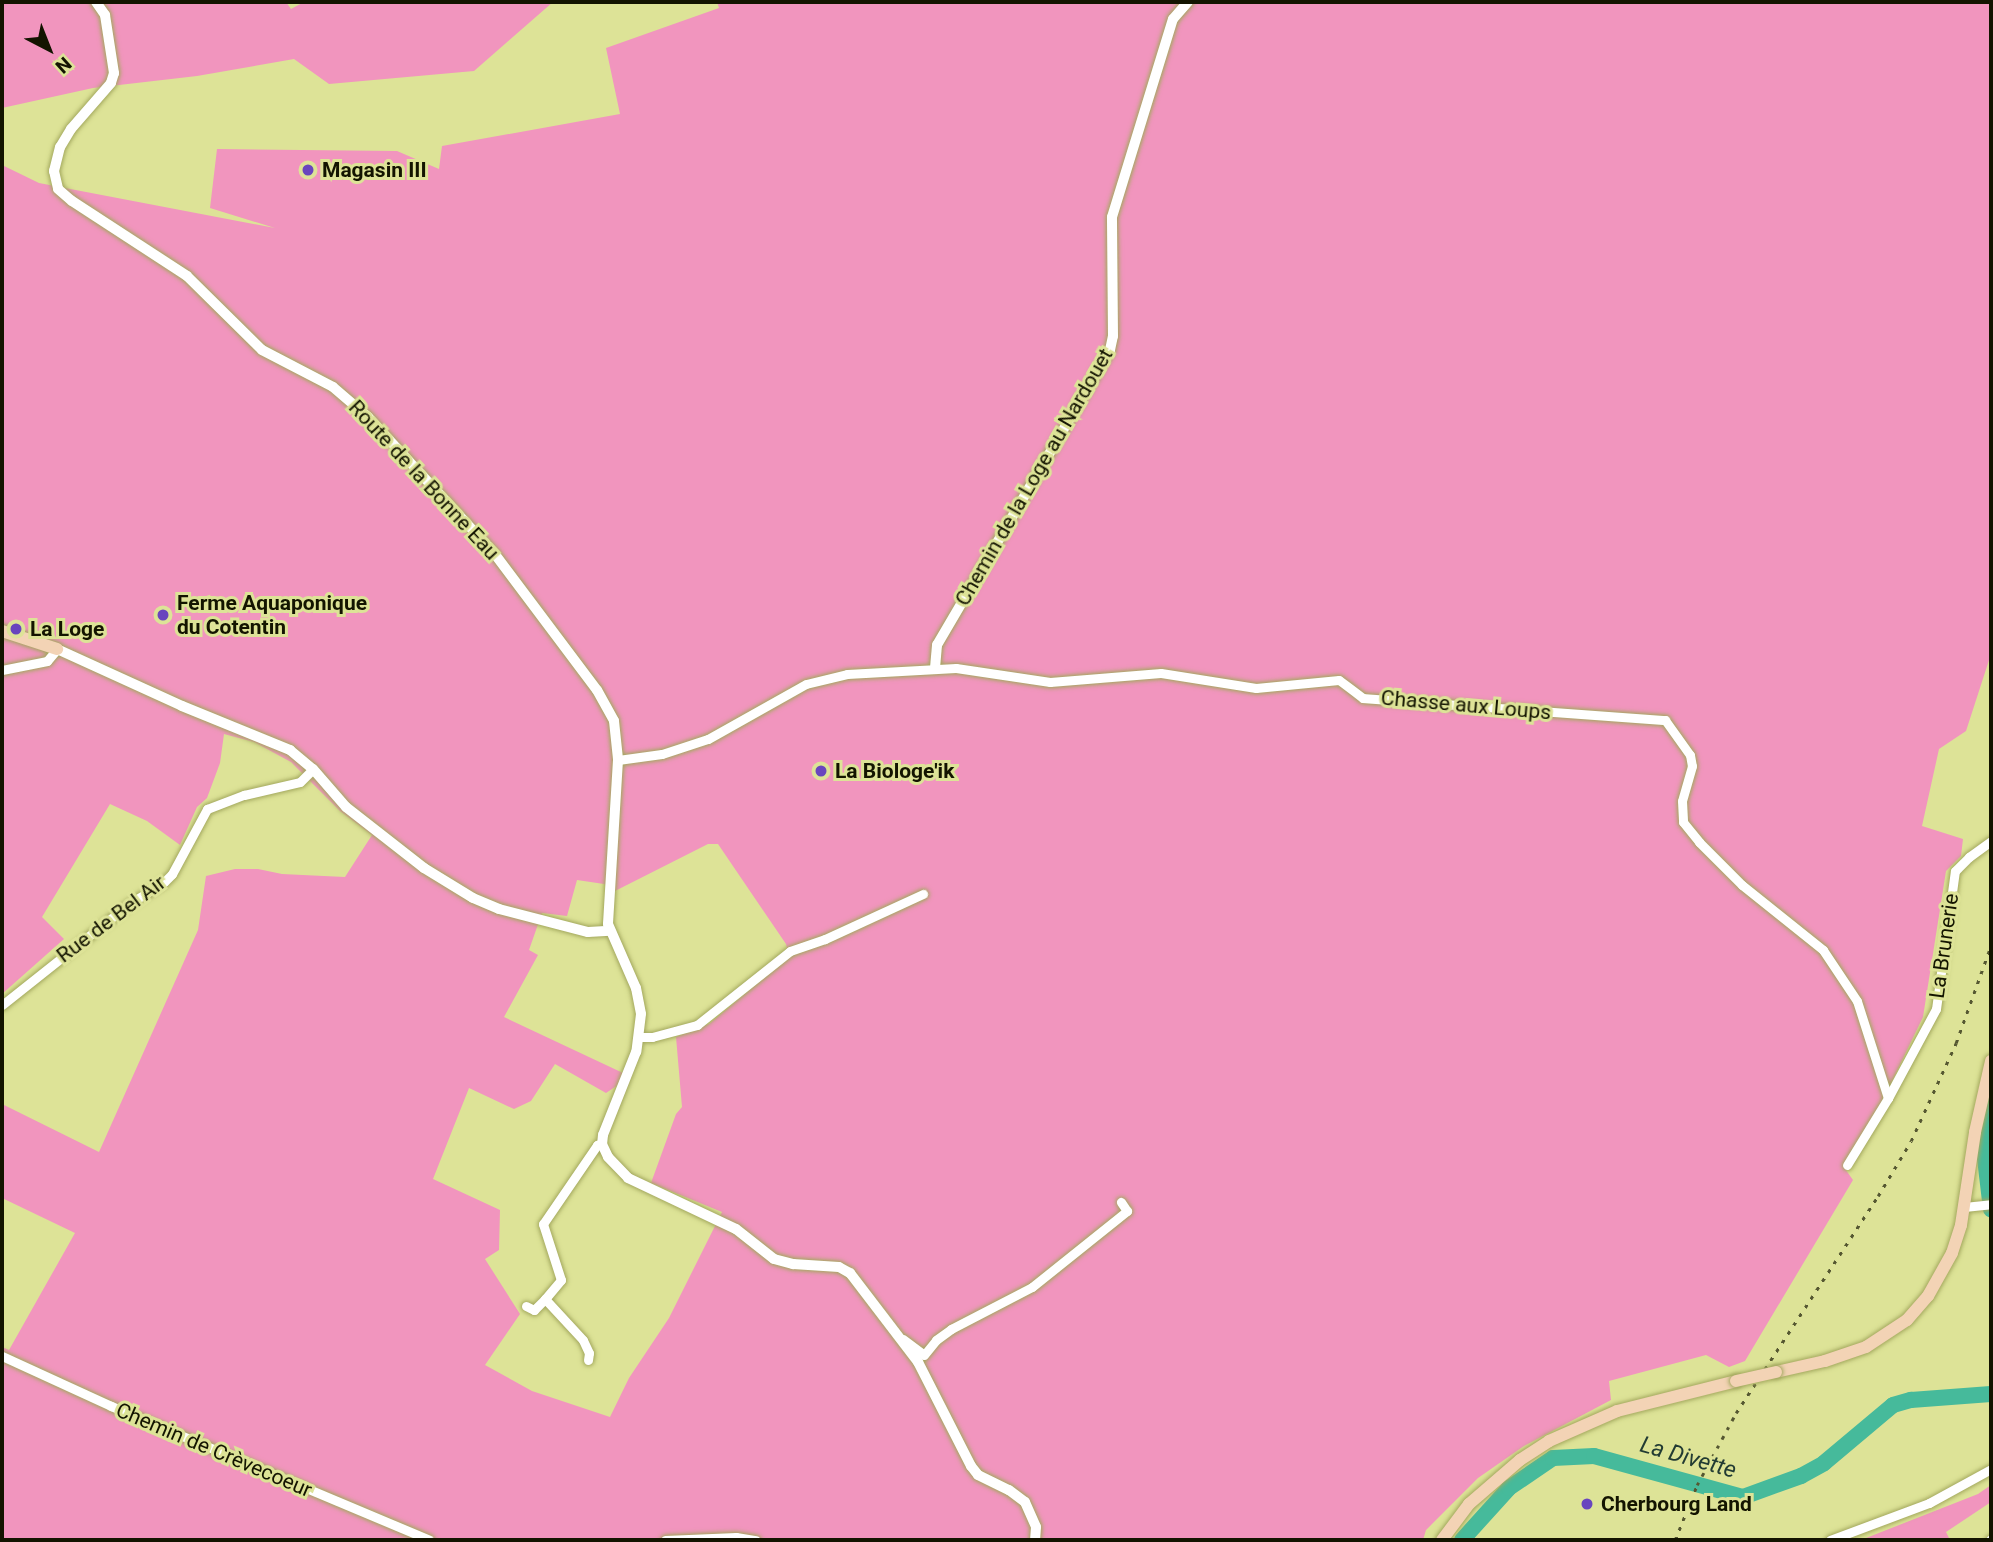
<!DOCTYPE html>
<html>
<head>
<meta charset="utf-8">
<style>
  body { margin:0 }
  #map { position:relative; width:1993px; height:1542px; overflow:hidden; background:#dde397; font-family:Roboto,sans-serif }
  div>[style] { position:absolute }
  .green>* { inset:0; background:#f195be }
  .river>* { height:16px; margin:-8px; padding:0 8px; transform-origin:8px; border-radius:8px; background:#46ba9b }
  .roads { filter:drop-shadow(0 0 2px #a3a85e) drop-shadow(0 0 2px #a3a85e) }
  .minor>* { height:9px; margin:-4.5px; padding:0 4.5px; transform-origin:4.5px; border-radius:4.5px; background:#fff }
  .tertiary>* { height:10px; margin:-5px; padding:0 5px; transform-origin:5px; border-radius:5px; background:#fff }
  .secondary>* { height:12px; margin:-6px; padding:0 6px; transform-origin:6px; border-radius:6px; background:#f3d3b5 }
  .rail>* { height:2.5px; margin-top:-1.25px; transform-origin:0; background:repeating-linear-gradient(90deg,#555731 0 3.5px,transparent 0 10.5px) }
  .bridges { filter:drop-shadow(0 0 2px #a3a85e) drop-shadow(0 0 2px #a3a85e) }
  .secondary-bridge>* { height:12px; margin:-6px; padding:0 6px; transform-origin:6px; border-radius:6px; background:#f3d3b5 }
  .dots>* { width:19px; height:19px; translate:-50% -50%; box-sizing:border-box; border:4px solid #dde397; border-radius:50% }
  span { translate:-50% -50%; white-space:nowrap; text-align:center; line-height:1.15; -webkit-text-stroke:6px #dde397; paint-order:stroke }
  .poi-label { font-size:21px; color:#131400; font-weight:700 }
  .left { translate:0 -50%; text-align:left }
  .street-label { font-size:21px; color:#131400 }
  .water-label { font-size:23px; color:#223b33; font-style:italic }
  .frame { position:absolute; inset:0; border:4px solid #131400; pointer-events:none }
  .north { position:absolute; left:14px; top:14px; width:70px; height:70px; -webkit-text-stroke:5px #dde397; paint-order:stroke; rotate:138deg; font-size:19px; font-weight:700; line-height:28px; text-align:center; color:#131400 }
  .north::after { content:''; display:block; margin:auto; width:24px; height:32px; background:#131400; clip-path:polygon(50% 0,100% 100%,50% 72%,0 100%) }
</style>
</head>
<body>
<div id="map">
  <div class="green">
    <i style="clip-path:polygon(2px 2px,286px 2px,291px 9px,304px 2px,553px 2px,474px 71px,329px 84px,294px 59px,197px 76px,93px 88px,2px 108px)"></i>
    <i style="clip-path:polygon(evenodd,717px 2px,1991px 2px,1991px 654px,1966px 731px,1939px 749px,1922px 826px,1963px 839px,1961px 856px,1946px 871px,1923px 1017px,1882px 1102px,1843px 1166px,1853px 1180px,1745px 1361px,1729px 1367px,1706px 1355px,1609px 1381px,1611px 1400px,1524px 1446px,1478px 1478px,1426px 1530px,1423px 1540px,2px 1540px,2px 1347px,9px 1350px,75px 1233px,2px 1198px,2px 1104px,99px 1152px,198px 930px,206px 876px,235px 869px,258px 869px,282px 874px,345px 877px,372px 835px,340px 811px,291px 762px,254px 742px,224px 734px,220px 763px,207px 798px,197px 807px,180px 845px,147px 821px,110px 804px,42px 917px,64px 939px,2px 994px,2px 165px,39px 183px,275px 228px,210px 208px,217px 149px,397px 151px,439px 169px,442px 146px,620px 114px,606px 48px,719px 8px,717px 2px,708px 844px,718px 844px,786px 944px,789px 957px,709px 1024px,676px 1037px,682px 1107px,676px 1114px,651px 1183px,722px 1212px,669px 1318px,629px 1378px,610px 1417px,532px 1391px,485px 1365px,520px 1314px,485px 1259px,499px 1250px,500px 1210px,433px 1179px,469px 1088px,514px 1109px,531px 1101px,555px 1064px,606px 1093px,618px 1085px,623px 1073px,504px 1017px,538px 955px,529px 950px,542px 913px,567px 916px,577px 880px,604px 884px,615px 891px,708px 844px)"></i>
    <i style="clip-path:polygon(1991px 1485px,1991px 1502px,1946px 1532px,1950px 1540px,1861px 1540px,1978px 1494px)"></i>
  </div>
  <div class="river">
    <i style="left:1991px;top:1105px;width:46px;rotate:98.8deg"></i>
    <i style="left:1984px;top:1150px;width:60px;rotate:83.3deg"></i>
    <i style="left:1462px;top:1540px;width:70px;rotate:-47.9deg"></i>
    <i style="left:1509px;top:1488px;width:53px;rotate:-34.3deg"></i>
    <i style="left:1553px;top:1458px;width:41px;rotate:-2.8deg"></i>
    <i style="left:1594px;top:1456px;width:155px;rotate:15.4deg"></i>
    <i style="left:1743px;top:1497px;width:62px;rotate:-19.9deg"></i>
    <i style="left:1801px;top:1476px;width:26px;rotate:-29deg"></i>
    <i style="left:1824px;top:1463px;width:90px;rotate:-40deg"></i>
    <i style="left:1893px;top:1405px;width:19px;rotate:-16deg"></i>
    <i style="left:1911px;top:1400px;width:80px;rotate:-4.3deg"></i>
  </div>
  <div class="roads">
    <div class="minor">
      <i style="left:2px;top:670px;width:46px;rotate:-11.3deg"></i>
      <i style="left:47px;top:661px;width:16px;rotate:-50deg"></i>
      <i style="left:618px;top:760px;width:44px;rotate:-7.8deg"></i>
      <i style="left:662px;top:754px;width:48px;rotate:-18.1deg"></i>
      <i style="left:708px;top:739px;width:112px;rotate:-29.3deg"></i>
      <i style="left:806px;top:684px;width:42px;rotate:-13.7deg"></i>
      <i style="left:847px;top:674px;width:109px;rotate:-3.2deg"></i>
      <i style="left:956px;top:668px;width:95px;rotate:8.5deg"></i>
      <i style="left:1050px;top:682px;width:111px;rotate:-4.6deg"></i>
      <i style="left:1161px;top:673px;width:96px;rotate:9deg"></i>
      <i style="left:1256px;top:688px;width:83px;rotate:-5.5deg"></i>
      <i style="left:1339px;top:680px;width:30px;rotate:37deg"></i>
      <i style="left:1363px;top:698px;width:303px;rotate:4.2deg"></i>
      <i style="left:1665px;top:720px;width:43px;rotate:54.5deg"></i>
      <i style="left:1690px;top:755px;width:11px;rotate:80deg"></i>
      <i style="left:1692px;top:766px;width:36px;rotate:106deg"></i>
      <i style="left:1682px;top:801px;width:21px;rotate:87deg"></i>
      <i style="left:1683px;top:822px;width:26px;rotate:51deg"></i>
      <i style="left:1699px;top:842px;width:61px;rotate:45deg"></i>
      <i style="left:1742px;top:885px;width:104px;rotate:38.7deg"></i>
      <i style="left:1823px;top:950px;width:61px;rotate:56.3deg"></i>
      <i style="left:1857px;top:1001px;width:102px;rotate:72.3deg"></i>
      <i style="left:2px;top:1005px;width:162px;rotate:-38.5deg"></i>
      <i style="left:129px;top:904px;width:41px;rotate:-32.2deg"></i>
      <i style="left:164px;top:882px;width:11px;rotate:-45deg"></i>
      <i style="left:172px;top:874px;width:74px;rotate:-61.7deg"></i>
      <i style="left:207px;top:809px;width:40px;rotate:-21deg"></i>
      <i style="left:244px;top:795px;width:57px;rotate:-13.1deg"></i>
      <i style="left:300px;top:782px;width:18px;rotate:-45deg"></i>
      <i style="left:640px;top:1037px;width:12px"></i>
      <i style="left:652px;top:1037px;width:47px;rotate:-14.9deg"></i>
      <i style="left:697px;top:1025px;width:119px;rotate:-38.5deg"></i>
      <i style="left:790px;top:951px;width:37px;rotate:-19deg"></i>
      <i style="left:825px;top:939px;width:108px;rotate:-24.7deg"></i>
      <i style="left:1847px;top:1165px;width:79px;rotate:-58.5deg"></i>
      <i style="left:1888px;top:1098px;width:101px;rotate:-61.7deg"></i>
      <i style="left:1936px;top:1009px;width:139px;rotate:-82.2deg"></i>
      <i style="left:1955px;top:871px;width:20px;rotate:-45deg"></i>
      <i style="left:1969px;top:857px;width:27px;rotate:-36deg"></i>
      <i style="left:1964px;top:1207px;width:27px;rotate:-6deg"></i>
      <i style="left:526px;top:1306px;width:9px;rotate:27deg"></i>
      <i style="left:534px;top:1310px;width:16px;rotate:-45deg"></i>
      <i style="left:903px;top:1339px;width:26px;rotate:37deg"></i>
      <i style="left:924px;top:1355px;width:19px;rotate:-51deg"></i>
      <i style="left:936px;top:1340px;width:19px;rotate:-36deg"></i>
      <i style="left:951px;top:1329px;width:91px;rotate:-27.4deg"></i>
      <i style="left:1032px;top:1287px;width:122px;rotate:-38.7deg"></i>
      <i style="left:1127px;top:1211px;width:11px;rotate:-124deg"></i>
      <i style="left:2px;top:1356px;width:120px;rotate:24.6deg"></i>
      <i style="left:111px;top:1406px;width:345px;rotate:22.8deg"></i>
      <i style="left:588px;top:1360px;width:7px;rotate:-82deg"></i>
      <i style="left:589px;top:1353px;width:14px;rotate:-115deg"></i>
      <i style="left:583px;top:1340px;width:56px;rotate:-132.8deg"></i>
      <i style="left:545px;top:1299px;width:25px;rotate:-50deg"></i>
      <i style="left:561px;top:1280px;width:59px;rotate:-107.8deg"></i>
      <i style="left:543px;top:1224px;width:96px;rotate:-55.6deg"></i>
      <i style="left:597px;top:1145px;width:5px;rotate:-11deg"></i>
      <i style="left:665px;top:1540px;width:71px;rotate:-2.4deg"></i>
      <i style="left:736px;top:1537px;width:20px;rotate:9deg"></i>
      <i style="left:1830px;top:1540px;width:106px;rotate:-20.5deg"></i>
      <i style="left:1929px;top:1503px;width:71px;rotate:-28.7deg"></i>
      <i style="left:1990px;top:1540px;width:1px;rotate:-45deg"></i>
    </div>
    <div class="tertiary">
      <i style="left:96px;top:2px;width:16px;rotate:55deg"></i>
      <i style="left:105px;top:15px;width:59px;rotate:81.2deg"></i>
      <i style="left:114px;top:73px;width:10px;rotate:107deg"></i>
      <i style="left:111px;top:83px;width:61px;rotate:131deg"></i>
      <i style="left:71px;top:129px;width:21px;rotate:121deg"></i>
      <i style="left:60px;top:147px;width:25px;rotate:104deg"></i>
      <i style="left:54px;top:171px;width:18px;rotate:77deg"></i>
      <i style="left:58px;top:189px;width:18px;rotate:41deg"></i>
      <i style="left:72px;top:201px;width:137px;rotate:33.1deg"></i>
      <i style="left:187px;top:276px;width:105px;rotate:44.6deg"></i>
      <i style="left:262px;top:350px;width:80px;rotate:27.5deg"></i>
      <i style="left:333px;top:387px;width:46px;rotate:40.6deg"></i>
      <i style="left:368px;top:417px;width:185px;rotate:47.2deg"></i>
      <i style="left:494px;top:553px;width:171px;rotate:53.1deg"></i>
      <i style="left:597px;top:690px;width:35px;rotate:61deg"></i>
      <i style="left:614px;top:721px;width:39px;rotate:84deg"></i>
      <i style="left:618px;top:760px;width:164px;rotate:93.5deg"></i>
      <i style="left:608px;top:924px;width:70px;rotate:66.4deg"></i>
      <i style="left:636px;top:988px;width:26px;rotate:79deg"></i>
      <i style="left:641px;top:1014px;width:38px;rotate:97deg"></i>
      <i style="left:636px;top:1052px;width:89px;rotate:111.7deg"></i>
      <i style="left:603px;top:1135px;width:9px;rotate:96deg"></i>
      <i style="left:602px;top:1144px;width:14px;rotate:65deg"></i>
      <i style="left:608px;top:1157px;width:29px;rotate:46deg"></i>
      <i style="left:628px;top:1178px;width:119px;rotate:25.3deg"></i>
      <i style="left:736px;top:1229px;width:48px;rotate:38.3deg"></i>
      <i style="left:774px;top:1259px;width:20px;rotate:15deg"></i>
      <i style="left:793px;top:1264px;width:46px;rotate:3.7deg"></i>
      <i style="left:839px;top:1267px;width:13px;rotate:29deg"></i>
      <i style="left:850px;top:1273px;width:112px;rotate:52.6deg"></i>
      <i style="left:918px;top:1362px;width:117px;rotate:63deg"></i>
      <i style="left:971px;top:1466px;width:11px;rotate:52deg"></i>
      <i style="left:978px;top:1475px;width:34px;rotate:26deg"></i>
      <i style="left:1009px;top:1490px;width:20px;rotate:37deg"></i>
      <i style="left:1025px;top:1502px;width:27px;rotate:66deg"></i>
      <i style="left:1036px;top:1527px;width:13px;rotate:94deg"></i>
      <i style="left:57px;top:649px;width:137px;rotate:24.5deg"></i>
      <i style="left:182px;top:706px;width:117px;rotate:22.2deg"></i>
      <i style="left:290px;top:750px;width:30px;rotate:40deg"></i>
      <i style="left:313px;top:769px;width:50px;rotate:49deg"></i>
      <i style="left:346px;top:807px;width:99px;rotate:38deg"></i>
      <i style="left:424px;top:868px;width:57px;rotate:31.5deg"></i>
      <i style="left:473px;top:898px;width:28px;rotate:23deg"></i>
      <i style="left:499px;top:909px;width:92px;rotate:14.5deg"></i>
      <i style="left:588px;top:932px;width:22px;rotate:-3deg"></i>
      <i style="left:935px;top:668px;width:23px;rotate:-85deg"></i>
      <i style="left:937px;top:645px;width:342px;rotate:-59.6deg"></i>
      <i style="left:1110px;top:350px;width:14px;rotate:-78deg"></i>
      <i style="left:1113px;top:336px;width:119px;rotate:-90.5deg"></i>
      <i style="left:1112px;top:217px;width:207px;rotate:-72.9deg"></i>
      <i style="left:1173px;top:19px;width:23px;rotate:-49deg"></i>
    </div>
    <div class="secondary">
      <i style="left:2px;top:631px;width:58px;rotate:18.1deg"></i>
      <i style="left:1776px;top:1372px;width:50px;rotate:-12.7deg"></i>
      <i style="left:1825px;top:1361px;width:43px;rotate:-18.9deg"></i>
      <i style="left:1866px;top:1347px;width:49px;rotate:-33.4deg"></i>
      <i style="left:1907px;top:1320px;width:32px;rotate:-49deg"></i>
      <i style="left:1928px;top:1296px;width:49px;rotate:-60.8deg"></i>
      <i style="left:1952px;top:1253px;width:29px;rotate:-72deg"></i>
      <i style="left:1961px;top:1225px;width:94px;rotate:-81.4deg"></i>
      <i style="left:1975px;top:1132px;width:73px;rotate:-77.3deg"></i>
      <i style="left:1442px;top:1540px;width:45px;rotate:-53.1deg"></i>
      <i style="left:1469px;top:1504px;width:67px;rotate:-40.8deg"></i>
      <i style="left:1520px;top:1460px;width:35px;rotate:-33deg"></i>
      <i style="left:1549px;top:1441px;width:74px;rotate:-23.8deg"></i>
      <i style="left:1617px;top:1411px;width:123px;rotate:-14.1deg"></i>
    </div>
  </div>
  <div class="rail">
    <i style="left:1675px;top:1540px;width:59px;rotate:-68.2deg"></i>
    <i style="left:1697px;top:1485px;width:82px;rotate:-61.6deg"></i>
    <i style="left:1736px;top:1413px;width:259px;rotate:-56.8deg"></i>
    <i style="left:1878px;top:1196px;width:64px;rotate:-59deg"></i>
    <i style="left:1911px;top:1141px;width:108px;rotate:-65.3deg"></i>
    <i style="left:1956px;top:1043px;width:104px;rotate:-70.3deg"></i>
  </div>
  <div class="bridges">
    <div class="secondary-bridge">
      <i style="left:1736px;top:1381px;width:41px;rotate:-12.7deg"></i>
    </div>
  </div>
  <div class="dots">
    <i style="left:308px;top:170px;background:#6945be"></i>
    <i style="left:163px;top:615px;background:#6945be"></i>
    <i style="left:16px;top:629px;background:#6945be"></i>
    <i style="left:821px;top:771px;background:#6945be"></i>
    <i style="left:1587px;top:1504px;background:#6945be"></i>
  </div>
  <div class="poi-label">
    <span class="left" style="left:322px;top:170px">Magasin III</span>
    <span class="left" style="left:177px;top:615px">Ferme Aquaponique<br>du Cotentin</span>
    <span class="left" style="left:30px;top:629px">La Loge</span>
    <span class="left" style="left:835px;top:771px">La Biologe'ik</span>
    <span class="left" style="left:1601px;top:1504px">Cherbourg Land</span>
  </div>
  <div class="street-label">
    <span style="left:1034px;top:477px;rotate:-60deg">Chemin de la Loge au Nardouet</span>
    <span style="left:424px;top:480px;rotate:47deg">Route de la Bonne Eau</span>
    <span style="left:1466px;top:705px;rotate:5deg">Chasse aux Loups</span>
    <span style="left:111px;top:919px;rotate:-37deg">Rue de Bel Air</span>
    <span style="left:1944px;top:946px;rotate:-82deg">La Brunerie</span>
    <span style="left:214px;top:1450px;rotate:23deg">Chemin de Crèvecoeur</span>
  </div>
  <div class="water-label">
    <span style="left:1688px;top:1458px;rotate:16deg">La Divette</span>
  </div>
  <div class="frame"></div>
  <div class="north">N</div>
</div>
</body>
</html>
